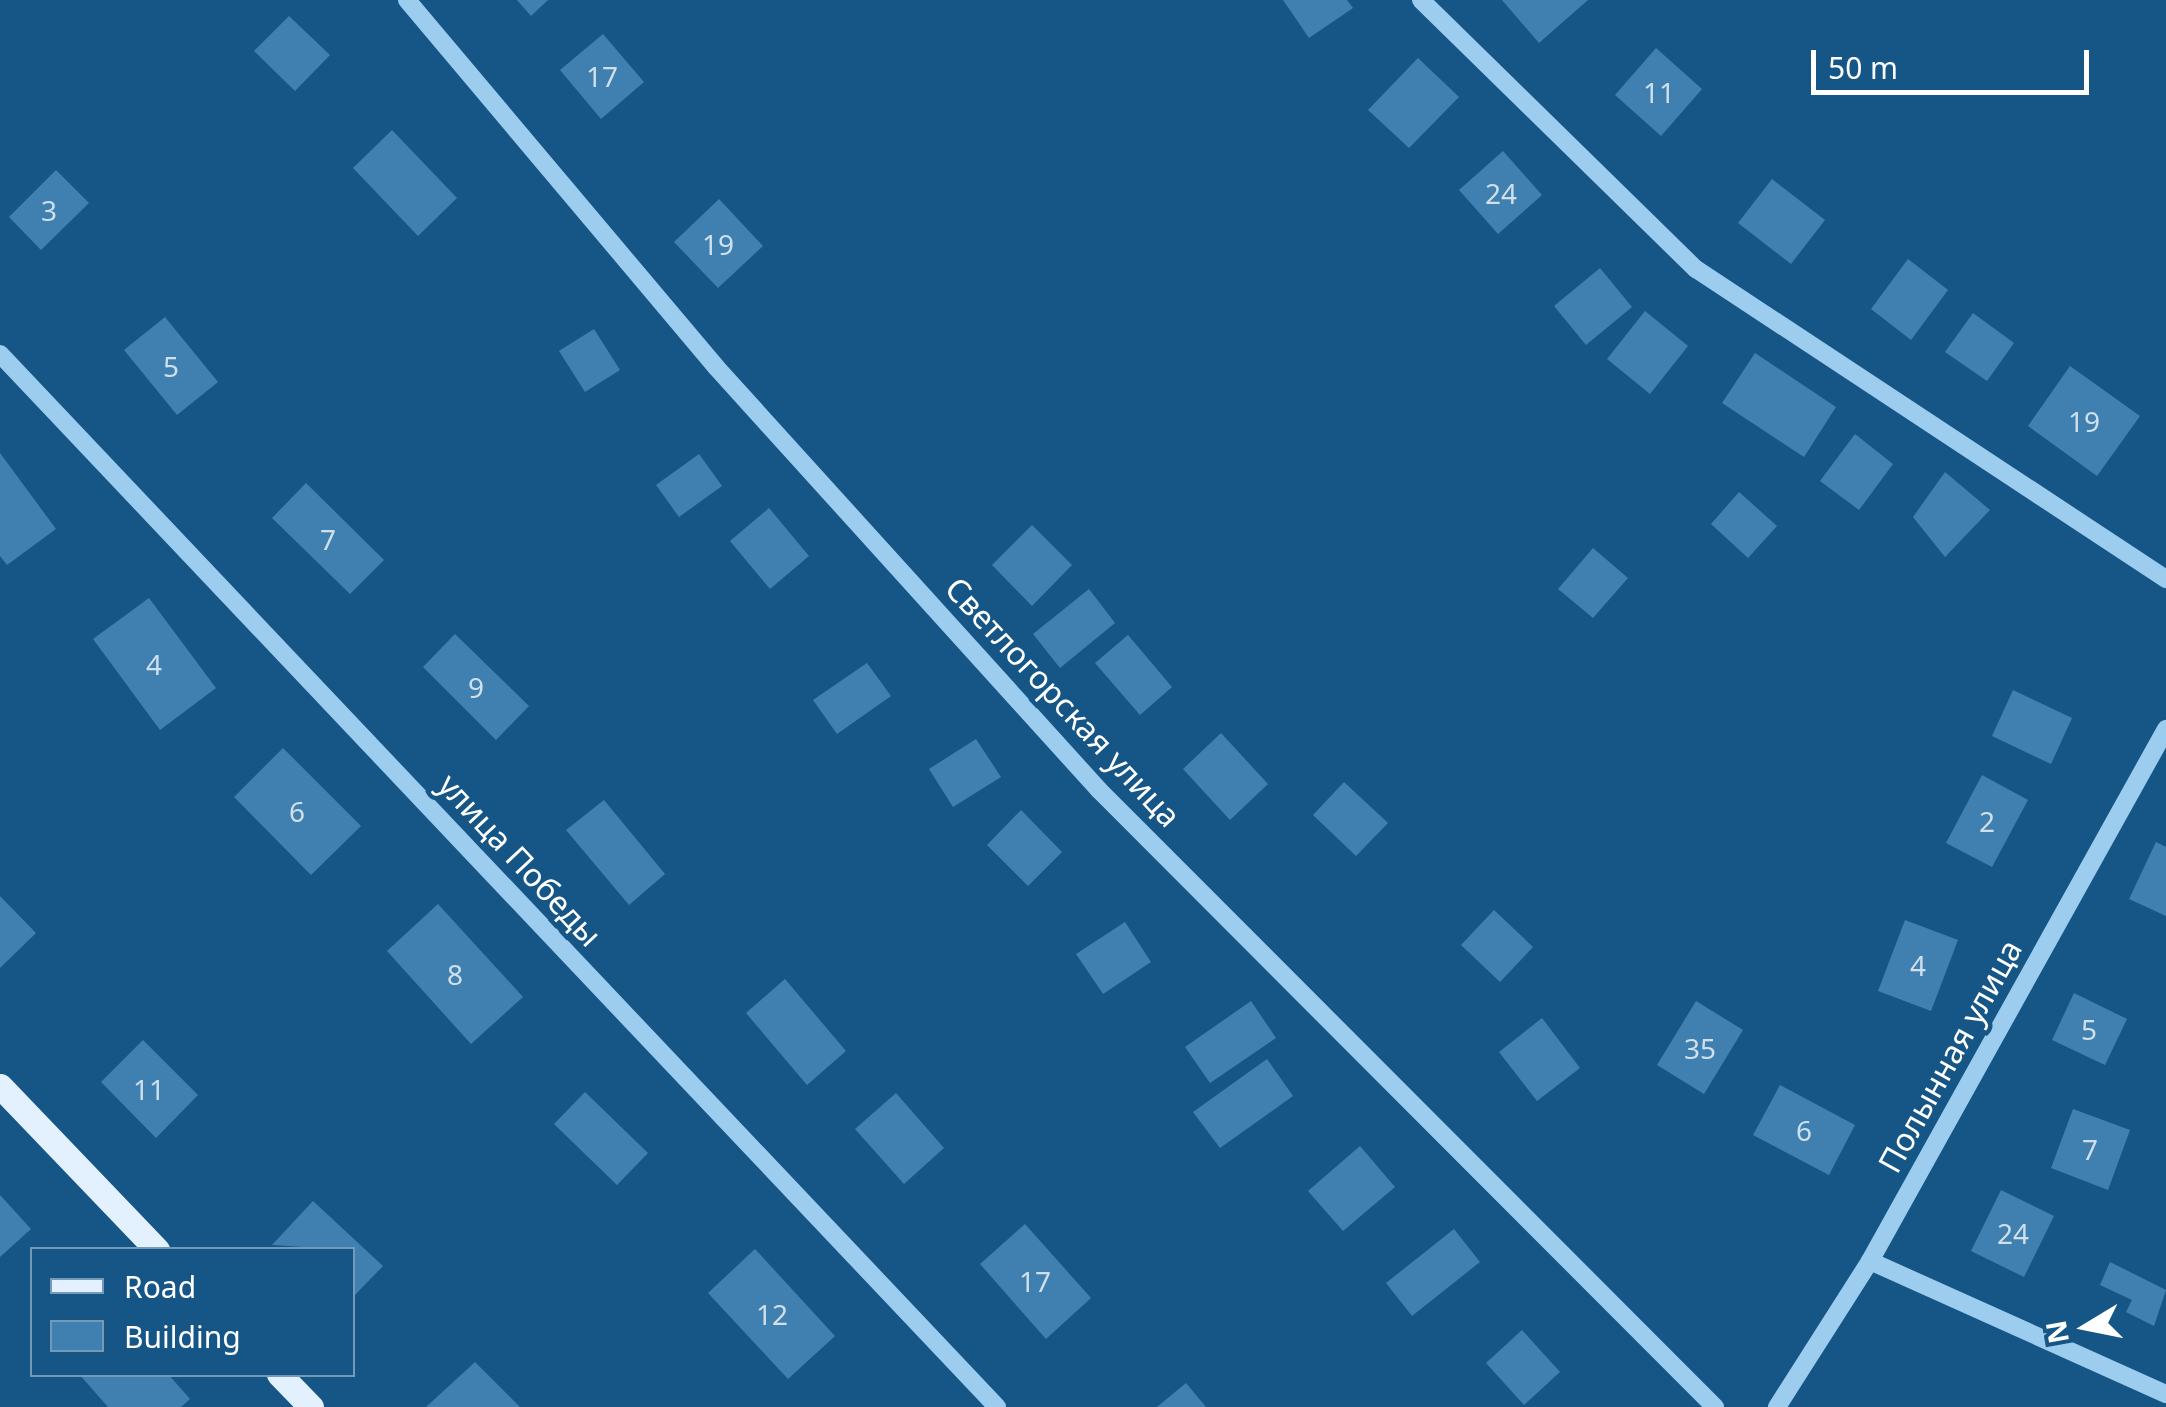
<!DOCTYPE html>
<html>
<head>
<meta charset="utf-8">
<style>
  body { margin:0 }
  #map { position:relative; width:2166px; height:1407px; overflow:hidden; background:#165686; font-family:"Noto Sans",sans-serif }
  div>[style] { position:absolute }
  .building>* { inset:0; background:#3f80b0 }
  .minor>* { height:18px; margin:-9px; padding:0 9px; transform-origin:9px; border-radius:9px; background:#9cccee }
  .major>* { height:25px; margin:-12.5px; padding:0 12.5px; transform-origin:12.5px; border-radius:12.5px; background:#e3f1ff }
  span { translate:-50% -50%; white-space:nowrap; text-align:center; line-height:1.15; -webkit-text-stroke:9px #165686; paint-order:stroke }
  .number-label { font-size:28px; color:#cfdfeb }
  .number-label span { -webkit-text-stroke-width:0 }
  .street-label { font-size:32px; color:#fff }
  .legend { position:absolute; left:30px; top:1247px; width:325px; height:130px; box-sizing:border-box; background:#165686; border:2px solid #739ab6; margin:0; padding:12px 18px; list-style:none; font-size:30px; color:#fff }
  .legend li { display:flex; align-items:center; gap:20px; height:50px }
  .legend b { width:50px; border:2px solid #739ab6 }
  .north { position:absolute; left:2036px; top:1277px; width:100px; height:100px; -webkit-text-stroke:8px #165686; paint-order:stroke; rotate:260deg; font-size:28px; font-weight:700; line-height:40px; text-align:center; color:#fff }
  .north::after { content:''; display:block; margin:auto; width:35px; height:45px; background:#fff; clip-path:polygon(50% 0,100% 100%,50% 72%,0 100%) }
  .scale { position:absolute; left:1811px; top:50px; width:278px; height:45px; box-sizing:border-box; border:5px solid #fff; border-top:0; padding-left:12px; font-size:30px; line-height:35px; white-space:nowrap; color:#fff; -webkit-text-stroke:8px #165686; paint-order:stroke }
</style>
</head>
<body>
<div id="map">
  <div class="building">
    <i style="clip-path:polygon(517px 0,548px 0,531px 16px)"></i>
    <i style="clip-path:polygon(1283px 0,1347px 0,1353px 8px,1309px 38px)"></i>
    <i style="clip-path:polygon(1502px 0,1588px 0,1539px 43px)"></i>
    <i style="clip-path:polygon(289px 16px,330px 55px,295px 91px,254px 51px)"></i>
    <i style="clip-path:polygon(603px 34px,644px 82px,601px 119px,560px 70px)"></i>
    <i style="clip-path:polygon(1656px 48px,1702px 89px,1661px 136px,1615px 95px)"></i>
    <i style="clip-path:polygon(1418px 58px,1459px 97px,1409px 148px,1368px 110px)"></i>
    <i style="clip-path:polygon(392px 130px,457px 198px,418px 236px,353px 168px)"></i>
    <i style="clip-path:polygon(1503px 151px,1542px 195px,1498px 234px,1459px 190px)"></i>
    <i style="clip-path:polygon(56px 170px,89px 203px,41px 250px,9px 217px)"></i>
    <i style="clip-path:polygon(1772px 179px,1825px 220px,1791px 264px,1738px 223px)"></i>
    <i style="clip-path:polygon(719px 199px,763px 246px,718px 288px,674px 242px)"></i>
    <i style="clip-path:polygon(1908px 259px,1948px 290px,1911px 340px,1871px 309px)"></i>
    <i style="clip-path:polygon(1600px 268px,1632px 307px,1586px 345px,1554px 306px)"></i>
    <i style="clip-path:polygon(1645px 311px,1688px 346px,1650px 394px,1607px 359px)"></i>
    <i style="clip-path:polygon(1973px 313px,2014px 343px,1987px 381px,1945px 352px)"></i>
    <i style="clip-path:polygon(165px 317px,218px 382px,177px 415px,124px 350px)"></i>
    <i style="clip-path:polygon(594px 329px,620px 370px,585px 392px,559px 351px)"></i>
    <i style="clip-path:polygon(1755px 353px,1836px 407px,1804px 457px,1722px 403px)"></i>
    <i style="clip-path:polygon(2070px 366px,2140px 416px,2097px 476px,2028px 426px)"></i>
    <i style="clip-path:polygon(1855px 434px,1893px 464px,1859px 510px,1820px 481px)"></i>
    <i style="clip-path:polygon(0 453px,56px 529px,7px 565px,0 556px)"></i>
    <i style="clip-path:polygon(699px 454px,722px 486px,679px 517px,656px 485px)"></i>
    <i style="clip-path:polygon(1945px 472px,1990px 510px,1945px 557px,1913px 517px)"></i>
    <i style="clip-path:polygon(306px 483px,384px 560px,350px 594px,272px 518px)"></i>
    <i style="clip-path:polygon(1739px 492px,1777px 526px,1748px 558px,1711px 524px)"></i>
    <i style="clip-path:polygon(769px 508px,809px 556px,770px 589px,730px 541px)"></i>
    <i style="clip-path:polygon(1032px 525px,1072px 565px,1032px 606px,992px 565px)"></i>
    <i style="clip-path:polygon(1593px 548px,1628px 578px,1593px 618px,1558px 589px)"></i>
    <i style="clip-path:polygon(1089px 589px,1115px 623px,1060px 668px,1033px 634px)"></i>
    <i style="clip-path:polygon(149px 598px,216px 688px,160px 730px,93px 639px)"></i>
    <i style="clip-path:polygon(455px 634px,529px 706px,496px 740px,423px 667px)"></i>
    <i style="clip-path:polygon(1128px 635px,1172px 687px,1140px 715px,1095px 663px)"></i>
    <i style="clip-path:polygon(867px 663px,891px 696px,837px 734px,813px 700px)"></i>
    <i style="clip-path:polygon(2013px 690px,2072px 718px,2051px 764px,1992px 736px)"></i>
    <i style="clip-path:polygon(1221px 733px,1268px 784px,1230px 820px,1183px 769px)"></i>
    <i style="clip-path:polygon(976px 739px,1001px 777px,953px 807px,929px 769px)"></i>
    <i style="clip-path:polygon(283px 748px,361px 826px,311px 875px,234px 797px)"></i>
    <i style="clip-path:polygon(1982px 775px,2028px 800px,1992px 867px,1946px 843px)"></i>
    <i style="clip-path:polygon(1344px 782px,1388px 823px,1356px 856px,1313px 815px)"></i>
    <i style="clip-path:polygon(604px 800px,665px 874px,629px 905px,566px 830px)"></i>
    <i style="clip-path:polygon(1021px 810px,1062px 852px,1028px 886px,987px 845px)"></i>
    <i style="clip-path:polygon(2156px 842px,2166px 847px,2166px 916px,2129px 899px)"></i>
    <i style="clip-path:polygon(0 896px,36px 933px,0 968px)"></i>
    <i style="clip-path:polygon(438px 904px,523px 997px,471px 1044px,387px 951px)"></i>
    <i style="clip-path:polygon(1494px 910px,1533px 947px,1500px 982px,1461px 945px)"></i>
    <i style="clip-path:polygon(1905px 920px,1958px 940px,1931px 1011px,1878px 991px)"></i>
    <i style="clip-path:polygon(1125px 922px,1151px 962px,1103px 994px,1076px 954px)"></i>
    <i style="clip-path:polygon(785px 979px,846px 1051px,807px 1085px,746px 1013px)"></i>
    <i style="clip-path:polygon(2074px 993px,2127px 1019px,2105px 1065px,2052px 1040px)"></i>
    <i style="clip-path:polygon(1251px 1001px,1276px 1038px,1210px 1083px,1185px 1047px)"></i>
    <i style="clip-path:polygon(1696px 1001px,1743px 1030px,1704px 1094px,1657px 1065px)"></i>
    <i style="clip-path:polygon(1542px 1018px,1580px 1068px,1537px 1101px,1499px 1052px)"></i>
    <i style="clip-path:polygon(143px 1040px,198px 1095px,156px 1138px,101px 1082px)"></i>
    <i style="clip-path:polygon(1267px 1059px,1293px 1096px,1220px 1148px,1193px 1112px)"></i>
    <i style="clip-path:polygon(1780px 1085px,1855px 1125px,1829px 1175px,1753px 1135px)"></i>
    <i style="clip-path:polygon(585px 1092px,648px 1153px,617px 1185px,554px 1124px)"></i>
    <i style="clip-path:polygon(896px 1093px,944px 1148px,904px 1184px,855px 1129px)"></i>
    <i style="clip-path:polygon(2073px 1109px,2130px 1130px,2108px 1190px,2051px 1168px)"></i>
    <i style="clip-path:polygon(1360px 1146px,1395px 1187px,1343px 1231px,1308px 1191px)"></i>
    <i style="clip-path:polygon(2001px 1190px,2054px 1216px,2024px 1277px,1971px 1251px)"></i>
    <i style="clip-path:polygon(0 1195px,31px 1229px,0 1257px)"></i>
    <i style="clip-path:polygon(313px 1201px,383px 1266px,352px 1298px,352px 1250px,272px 1245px)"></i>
    <i style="clip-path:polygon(1025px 1224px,1091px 1298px,1046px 1339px,980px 1264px)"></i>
    <i style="clip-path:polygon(1454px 1229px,1480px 1262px,1412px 1316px,1386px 1283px)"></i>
    <i style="clip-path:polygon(755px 1249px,835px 1336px,788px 1379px,708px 1293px)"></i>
    <i style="clip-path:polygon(2110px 1262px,2166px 1290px,2154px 1326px,2126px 1312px,2132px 1300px,2100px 1285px)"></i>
    <i style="clip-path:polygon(1522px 1330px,1560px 1372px,1524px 1405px,1486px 1363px)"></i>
    <i style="clip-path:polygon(475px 1362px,520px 1407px,426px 1407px)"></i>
    <i style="clip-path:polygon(79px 1374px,168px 1374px,190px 1399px,181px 1407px,108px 1407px)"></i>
    <i style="clip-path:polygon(1186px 1383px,1206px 1407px,1157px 1407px)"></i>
  </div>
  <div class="minor">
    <i style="left:407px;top:0;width:480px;rotate:49.9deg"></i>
    <i style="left:716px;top:367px;width:571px;rotate:47.84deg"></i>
    <i style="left:1099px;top:790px;width:872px;rotate:45.05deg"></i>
    <i style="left:1421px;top:0;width:385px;rotate:44.4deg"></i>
    <i style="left:1696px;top:269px;width:563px;rotate:33.41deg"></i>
    <i style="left:0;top:354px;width:1450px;rotate:46.56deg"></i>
    <i style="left:1870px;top:1261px;width:325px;rotate:24.2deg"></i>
    <i style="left:1777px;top:1407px;width:173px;rotate:-57.5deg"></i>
    <i style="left:1870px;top:1261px;width:609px;rotate:-60.91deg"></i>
  </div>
  <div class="major">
    <i style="left:0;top:1086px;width:227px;rotate:46.2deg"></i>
    <i style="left:279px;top:1374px;width:46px;rotate:45.9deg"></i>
  </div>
  <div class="number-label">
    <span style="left:602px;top:76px">17</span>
    <span style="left:1659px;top:92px">11</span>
    <span style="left:1501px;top:193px">24</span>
    <span style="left:49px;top:210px">3</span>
    <span style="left:718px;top:244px">19</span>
    <span style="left:171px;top:366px">5</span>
    <span style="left:2084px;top:421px">19</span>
    <span style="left:328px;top:539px">7</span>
    <span style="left:154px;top:664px">4</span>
    <span style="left:476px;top:687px">9</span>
    <span style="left:297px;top:811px">6</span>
    <span style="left:1987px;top:821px">2</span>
    <span style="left:1918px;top:965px">4</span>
    <span style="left:455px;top:974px">8</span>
    <span style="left:2089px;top:1029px">5</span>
    <span style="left:1700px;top:1048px">35</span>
    <span style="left:149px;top:1089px">11</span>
    <span style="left:1804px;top:1130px">6</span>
    <span style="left:2090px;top:1149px">7</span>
    <span style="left:2013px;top:1233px">24</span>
    <span style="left:1035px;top:1281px">17</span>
    <span style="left:772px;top:1314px">12</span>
  </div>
  <div class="street-label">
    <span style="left:1063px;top:702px;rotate:47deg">Светлогорская улица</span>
    <span style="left:520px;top:860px;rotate:47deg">улица Победы</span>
    <span style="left:1950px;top:1056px;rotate:-61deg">Полынная улица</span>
  </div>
  <ul class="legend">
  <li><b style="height:12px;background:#e3f1ff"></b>Road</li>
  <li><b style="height:28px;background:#3f80b0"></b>Building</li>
  </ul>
  <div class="north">N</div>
  <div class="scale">50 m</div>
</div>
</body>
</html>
